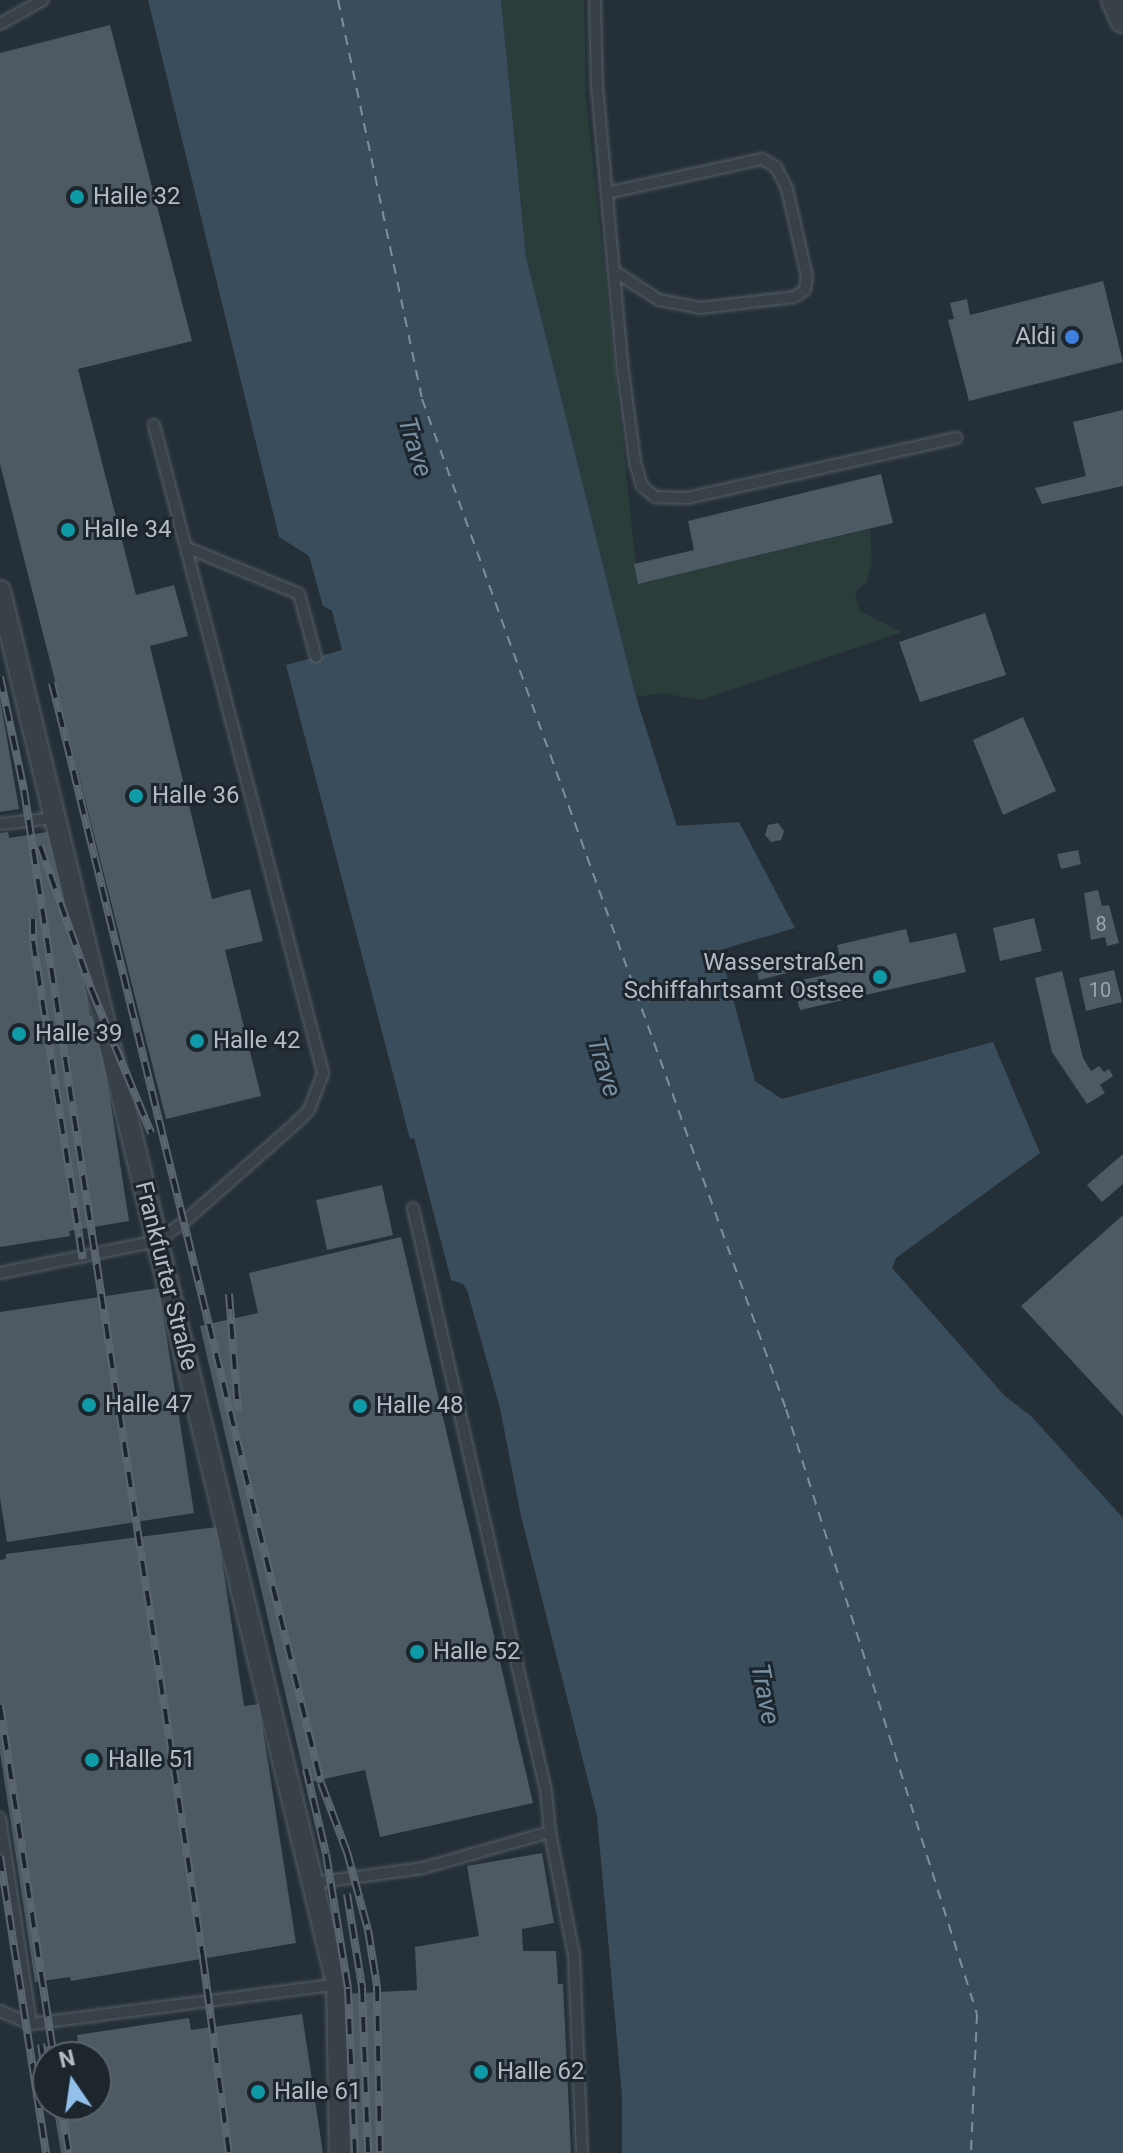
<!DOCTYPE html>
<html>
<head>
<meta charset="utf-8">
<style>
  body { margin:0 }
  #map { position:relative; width:1123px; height:2153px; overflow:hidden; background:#252f37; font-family:Roboto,sans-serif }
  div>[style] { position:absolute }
  .green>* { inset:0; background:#2a3d3a }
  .water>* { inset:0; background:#3a4d5d }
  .ferry>* { height:2px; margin-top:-1px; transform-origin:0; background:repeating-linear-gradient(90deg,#7890a4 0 10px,transparent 0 18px) }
  .building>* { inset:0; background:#4d5a63 }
  .roads { filter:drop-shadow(0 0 2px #565f66) drop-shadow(0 0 2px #565f66) }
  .service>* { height:10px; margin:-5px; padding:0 5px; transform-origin:5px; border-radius:5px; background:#384148 }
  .minor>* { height:20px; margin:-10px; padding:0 10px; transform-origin:10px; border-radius:10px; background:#384148 }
  .tertiary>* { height:24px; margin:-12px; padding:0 12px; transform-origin:12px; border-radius:12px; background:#384148 }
  .rail>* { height:8px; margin-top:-4px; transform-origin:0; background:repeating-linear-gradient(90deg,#1d262d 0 15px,#5b656f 0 30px); box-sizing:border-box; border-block:2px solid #5b656f }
  .dots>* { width:22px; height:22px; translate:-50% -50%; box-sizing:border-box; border:4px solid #1d262d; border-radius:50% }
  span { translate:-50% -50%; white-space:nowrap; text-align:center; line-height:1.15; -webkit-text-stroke:6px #1d262d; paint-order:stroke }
  .number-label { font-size:20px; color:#9aa4ac }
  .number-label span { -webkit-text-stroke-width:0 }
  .poi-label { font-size:24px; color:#b3bcc4 }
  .left { translate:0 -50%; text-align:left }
  .right { translate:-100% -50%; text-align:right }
  .street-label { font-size:24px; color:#b3bcc4 }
  .water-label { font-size:26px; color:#7890a4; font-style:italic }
  .north { position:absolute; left:32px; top:2041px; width:80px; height:80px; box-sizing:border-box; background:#1d262d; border:2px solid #596269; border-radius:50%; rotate:347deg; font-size:22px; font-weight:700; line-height:32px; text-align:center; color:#b3bcc4 }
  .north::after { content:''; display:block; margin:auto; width:28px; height:36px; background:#92c0ea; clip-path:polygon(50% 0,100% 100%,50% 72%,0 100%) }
</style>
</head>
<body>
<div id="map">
  <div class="green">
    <i style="clip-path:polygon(501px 0,584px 0,586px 96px,638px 584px,870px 529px,872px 563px,866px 583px,855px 593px,860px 611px,902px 632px,700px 700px,662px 693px,636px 697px,526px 257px)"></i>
  </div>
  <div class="water">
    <i style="clip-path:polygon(148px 0,501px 0,526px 257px,636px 697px,677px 826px,739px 822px,795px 928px,720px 950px,755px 1081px,782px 1099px,993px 1042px,1040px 1153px,896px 1258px,892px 1268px,1005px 1396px,1032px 1417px,1123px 1518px,1123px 2153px,622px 2153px,622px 2096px,597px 1816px,521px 1516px,500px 1408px,467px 1290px,463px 1284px,451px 1280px,414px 1138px,410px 1139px,286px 665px,342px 650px,332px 611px,323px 606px,309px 556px,279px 537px)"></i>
  </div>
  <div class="ferry">
    <i style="left:338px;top:0;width:408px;rotate:78.1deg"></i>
    <i style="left:422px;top:399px;width:1074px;rotate:70.18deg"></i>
    <i style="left:786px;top:1409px;width:634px;rotate:72.48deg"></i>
    <i style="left:977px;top:2014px;width:139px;rotate:92.5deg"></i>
  </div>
  <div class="building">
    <i style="clip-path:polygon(110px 25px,192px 341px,78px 369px,136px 595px,174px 585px,188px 636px,150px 646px,212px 899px,250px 889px,263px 941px,225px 950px,261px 1096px,166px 1119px,0 464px,0 53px)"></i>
    <i style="clip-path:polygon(1103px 281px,1123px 362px,969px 401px,948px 320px,954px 319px,950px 303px,967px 299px,970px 315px)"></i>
    <i style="clip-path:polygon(1123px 410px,1123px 486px,1042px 504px,1035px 488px,1086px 476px,1073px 422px)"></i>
    <i style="clip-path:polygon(881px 474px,893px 523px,638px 584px,634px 564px,694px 550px,688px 521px)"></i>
    <i style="clip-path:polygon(985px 613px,1006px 675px,920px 702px,899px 642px)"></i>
    <i style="clip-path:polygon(0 698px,19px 809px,0 812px)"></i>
    <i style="clip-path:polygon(1023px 717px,1056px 791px,1003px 815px,973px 740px)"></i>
    <i style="clip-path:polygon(778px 823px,784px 831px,781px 840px,771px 842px,765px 835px,768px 825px)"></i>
    <i style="clip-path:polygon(53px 831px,69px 933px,77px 932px,90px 1016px,97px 1015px,129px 1221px,69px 1231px,70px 1236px,0 1247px,0 833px,8px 832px,9px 838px)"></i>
    <i style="clip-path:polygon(1078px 850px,1081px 864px,1061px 869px,1057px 854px)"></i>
    <i style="clip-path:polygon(1098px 890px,1102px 906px,1109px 905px,1119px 943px,1107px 946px,1105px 937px,1091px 940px,1084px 893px)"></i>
    <i style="clip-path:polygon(1034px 918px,1042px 951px,1000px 961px,993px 928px)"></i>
    <i style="clip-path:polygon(906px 929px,910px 943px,956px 933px,966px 972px,800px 1010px,793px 982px,843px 971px,837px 945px)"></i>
    <i style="clip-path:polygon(788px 959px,791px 972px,759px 980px,756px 967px)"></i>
    <i style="clip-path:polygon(1114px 970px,1122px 1002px,1086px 1011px,1079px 978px)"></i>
    <i style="clip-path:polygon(1062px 971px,1083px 1058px,1091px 1071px,1099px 1066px,1104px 1072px,1109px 1069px,1113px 1076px,1100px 1085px,1105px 1093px,1087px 1104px,1052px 1052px,1035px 978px)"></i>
    <i style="clip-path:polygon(1123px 1154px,1123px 1184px,1102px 1202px,1087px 1185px)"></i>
    <i style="clip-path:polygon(382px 1185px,393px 1235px,327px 1250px,316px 1200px)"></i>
    <i style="clip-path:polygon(1123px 1215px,1123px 1416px,1021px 1306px)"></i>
    <i style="clip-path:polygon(401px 1237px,533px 1803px,380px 1837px,365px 1770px,306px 1783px,200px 1326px,258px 1313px,249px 1273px)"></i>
    <i style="clip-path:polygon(159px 1288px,194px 1513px,7px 1542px,0 1498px,0 1312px)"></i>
    <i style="clip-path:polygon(217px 1527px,244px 1706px,259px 1704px,296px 1943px,71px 1981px,70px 1977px,35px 1982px,0 1752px,0 1560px,6px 1559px,6px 1554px)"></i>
    <i style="clip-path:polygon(542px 1853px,554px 1923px,522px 1929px,523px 1951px,556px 1951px,558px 1984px,563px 1984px,571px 2153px,352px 2153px,343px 1994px,417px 1990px,415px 1947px,479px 1936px,467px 1866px)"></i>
    <i style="clip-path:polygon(302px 2014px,323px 2153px,61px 2153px,53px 2105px,96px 2105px,96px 2057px,48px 2057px,46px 2064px,44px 2047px,78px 2041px,77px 2035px,189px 2018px,191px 2030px)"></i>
  </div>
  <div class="roads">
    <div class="service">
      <i style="left:595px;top:0;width:86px;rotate:88.7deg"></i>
      <i style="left:597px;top:86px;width:278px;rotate:84.8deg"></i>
      <i style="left:622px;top:363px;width:100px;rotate:82.5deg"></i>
      <i style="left:635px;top:462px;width:25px;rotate:74deg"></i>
      <i style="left:642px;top:486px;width:17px;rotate:40deg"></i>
      <i style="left:655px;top:497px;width:32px;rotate:2deg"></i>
      <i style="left:687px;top:498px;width:276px;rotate:-12.6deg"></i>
      <i style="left:0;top:24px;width:49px;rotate:-29.2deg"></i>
      <i style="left:607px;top:193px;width:159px;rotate:-12.4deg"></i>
      <i style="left:762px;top:159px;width:16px;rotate:30deg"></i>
      <i style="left:776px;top:167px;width:25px;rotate:63deg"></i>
      <i style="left:787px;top:189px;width:89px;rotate:77.1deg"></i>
      <i style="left:807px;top:276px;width:14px;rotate:98deg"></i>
      <i style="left:805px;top:290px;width:13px;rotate:148deg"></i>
      <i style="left:794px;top:297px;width:94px;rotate:173.3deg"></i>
      <i style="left:701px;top:308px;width:43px;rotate:-169.2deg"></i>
      <i style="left:659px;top:300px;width:54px;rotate:-147.2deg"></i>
      <i style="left:188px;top:548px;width:120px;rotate:22.5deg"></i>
      <i style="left:299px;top:594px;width:65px;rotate:74.9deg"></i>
      <i style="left:0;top:824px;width:55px;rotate:-6.2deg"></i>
      <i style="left:0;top:1273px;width:160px;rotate:-11.5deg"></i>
      <i style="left:157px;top:1241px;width:33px;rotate:-35deg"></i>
      <i style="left:184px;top:1222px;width:152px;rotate:-41.5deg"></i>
      <i style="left:298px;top:1121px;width:16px;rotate:-45deg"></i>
      <i style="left:309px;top:1110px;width:40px;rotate:-69deg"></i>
      <i style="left:323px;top:1073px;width:670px;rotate:-104.62deg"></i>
      <i style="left:0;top:1818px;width:208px;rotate:81.4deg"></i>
      <i style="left:550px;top:1832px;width:125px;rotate:79deg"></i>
      <i style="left:574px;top:1955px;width:198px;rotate:87.7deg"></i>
      <i style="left:313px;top:1883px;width:111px;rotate:-7.8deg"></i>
      <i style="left:423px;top:1868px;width:132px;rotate:-15.8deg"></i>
      <i style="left:550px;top:1832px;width:41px;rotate:-95.6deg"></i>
      <i style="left:546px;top:1791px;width:598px;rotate:-102.85deg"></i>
      <i style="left:0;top:2011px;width:34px;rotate:23deg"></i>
      <i style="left:31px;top:2024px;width:309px;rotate:-7.4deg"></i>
    </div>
    <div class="minor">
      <i style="left:0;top:591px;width:1433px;rotate:76.4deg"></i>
      <i style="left:337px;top:1984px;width:169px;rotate:89deg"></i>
    </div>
    <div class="tertiary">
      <i style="left:1114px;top:0;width:22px;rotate:66deg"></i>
    </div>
  </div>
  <div class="rail">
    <i style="left:0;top:677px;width:116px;rotate:78deg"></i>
    <i style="left:24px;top:790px;width:1183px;rotate:81.29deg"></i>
    <i style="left:203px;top:1959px;width:196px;rotate:82.4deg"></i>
    <i style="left:52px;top:683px;width:1132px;rotate:76.26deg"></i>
    <i style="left:321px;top:1783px;width:74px;rotate:69.4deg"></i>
    <i style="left:347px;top:1852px;width:81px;rotate:74.9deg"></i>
    <i style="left:368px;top:1930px;width:57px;rotate:80.9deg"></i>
    <i style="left:377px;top:1986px;width:167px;rotate:89deg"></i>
    <i style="left:40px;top:846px;width:154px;rotate:70.3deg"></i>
    <i style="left:92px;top:991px;width:154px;rotate:67.4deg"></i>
    <i style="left:33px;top:919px;width:22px;rotate:90deg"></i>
    <i style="left:33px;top:941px;width:322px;rotate:81.1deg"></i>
    <i style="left:229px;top:1294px;width:117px;rotate:85.6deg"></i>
    <i style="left:0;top:1705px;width:356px;rotate:81.3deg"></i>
    <i style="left:306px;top:1769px;width:87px;rotate:76.8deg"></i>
    <i style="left:326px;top:1854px;width:137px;rotate:80.7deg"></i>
    <i style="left:348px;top:1989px;width:164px;rotate:87.6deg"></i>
    <i style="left:0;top:1856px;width:301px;rotate:81.2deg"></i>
    <i style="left:347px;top:1894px;width:94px;rotate:80.8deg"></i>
    <i style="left:362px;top:1987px;width:166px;rotate:87.9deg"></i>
    <i style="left:41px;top:2044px;width:45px;rotate:81deg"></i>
    <i style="left:61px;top:2105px;width:49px;rotate:80.5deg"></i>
  </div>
  <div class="dots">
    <i style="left:77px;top:197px;background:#0f9aa8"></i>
    <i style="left:1072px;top:337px;background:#3f7fe0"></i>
    <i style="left:68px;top:530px;background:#0f9aa8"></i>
    <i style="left:136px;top:796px;background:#0f9aa8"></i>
    <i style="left:880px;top:977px;background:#0f9aa8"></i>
    <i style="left:19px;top:1034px;background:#0f9aa8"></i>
    <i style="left:197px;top:1041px;background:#0f9aa8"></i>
    <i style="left:89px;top:1405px;background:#0f9aa8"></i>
    <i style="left:360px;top:1406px;background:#0f9aa8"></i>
    <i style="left:417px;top:1652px;background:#0f9aa8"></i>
    <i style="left:92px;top:1760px;background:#0f9aa8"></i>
    <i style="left:481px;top:2072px;background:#0f9aa8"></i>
    <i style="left:258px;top:2092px;background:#0f9aa8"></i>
  </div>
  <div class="number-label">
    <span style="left:1101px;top:924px">8</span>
    <span style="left:1100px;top:990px">10</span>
  </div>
  <div class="poi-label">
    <span class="left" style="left:93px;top:197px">Halle 32</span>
    <span class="right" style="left:1056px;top:337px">Aldi</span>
    <span class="left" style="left:84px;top:530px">Halle 34</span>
    <span class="left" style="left:152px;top:796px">Halle 36</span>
    <span class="right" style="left:864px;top:977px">Wasserstraßen<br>Schiffahrtsamt Ostsee</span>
    <span class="left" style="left:35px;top:1034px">Halle 39</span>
    <span class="left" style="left:213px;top:1041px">Halle 42</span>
    <span class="left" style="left:105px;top:1405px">Halle 47</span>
    <span class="left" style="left:376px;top:1406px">Halle 48</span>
    <span class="left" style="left:433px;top:1652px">Halle 52</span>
    <span class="left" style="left:108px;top:1760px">Halle 51</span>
    <span class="left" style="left:497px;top:2072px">Halle 62</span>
    <span class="left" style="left:274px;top:2092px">Halle 61</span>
  </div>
  <div class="street-label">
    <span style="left:166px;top:1276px;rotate:76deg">Frankfurter Straße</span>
  </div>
  <div class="water-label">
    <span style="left:415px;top:447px;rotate:73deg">Trave</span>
    <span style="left:604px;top:1067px;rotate:73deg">Trave</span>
    <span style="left:765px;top:1694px;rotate:79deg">Trave</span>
  </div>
  <div class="north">N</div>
</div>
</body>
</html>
